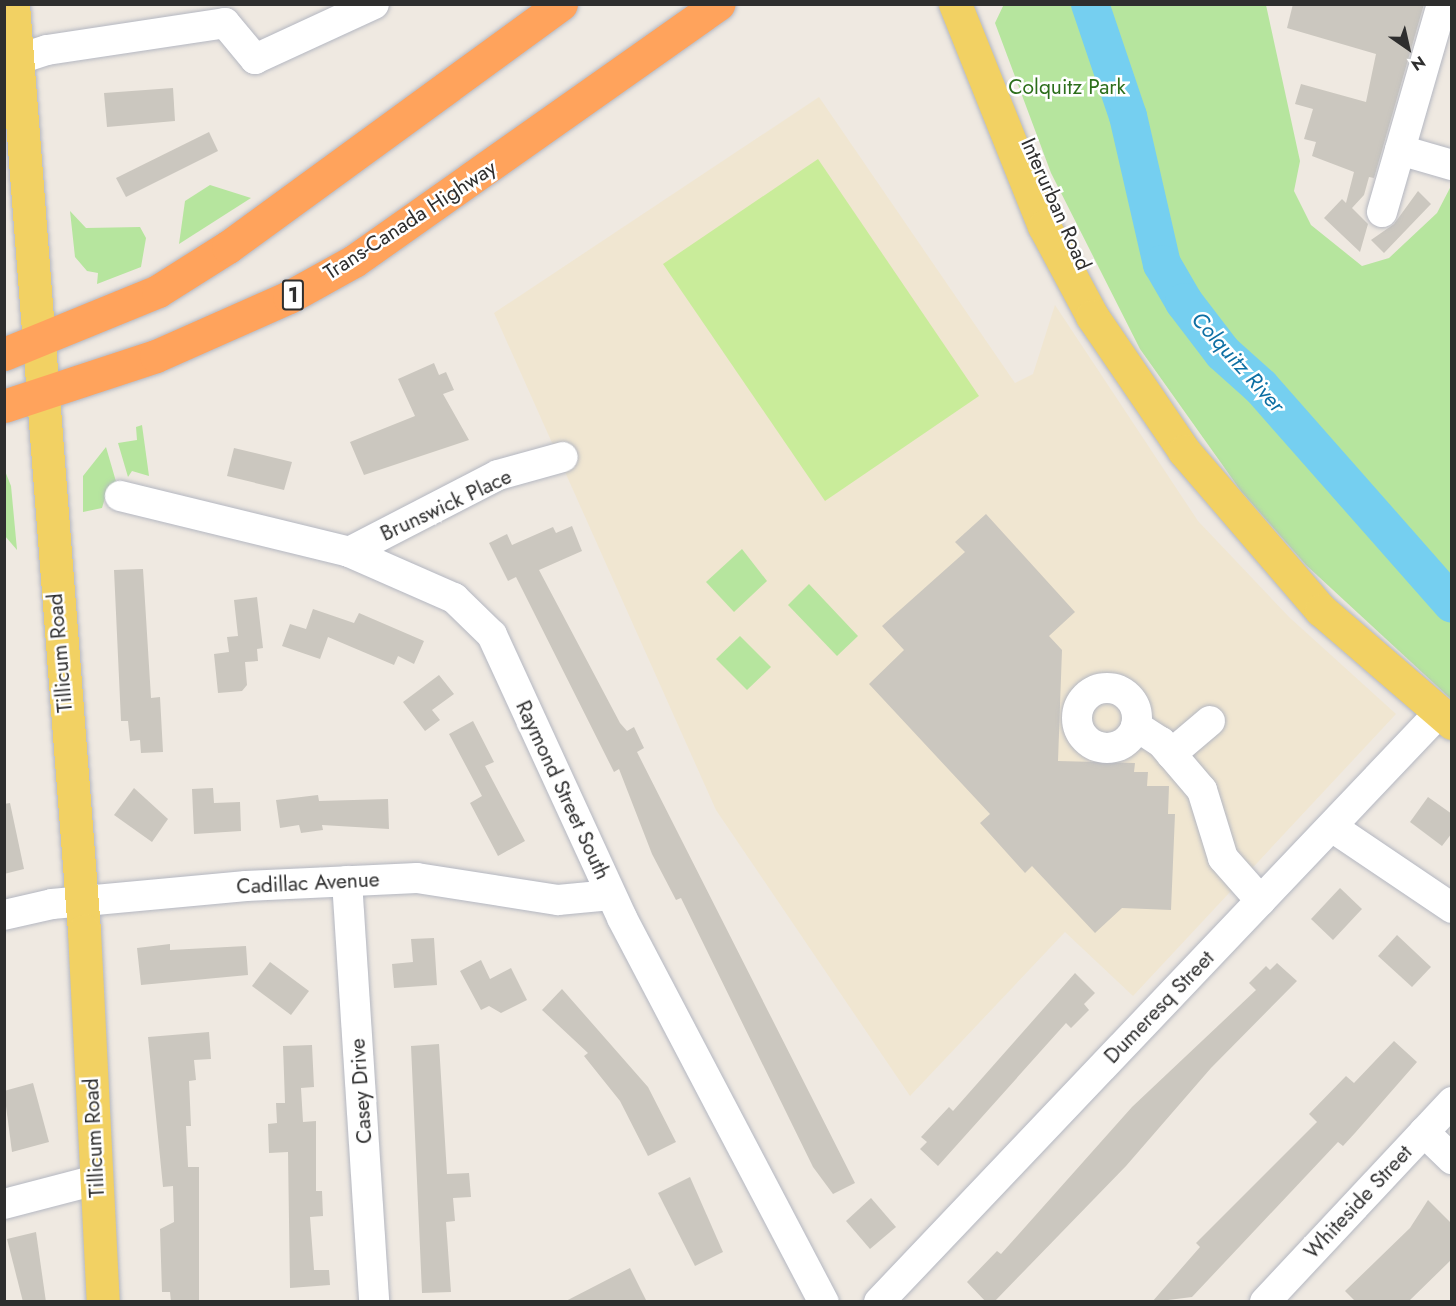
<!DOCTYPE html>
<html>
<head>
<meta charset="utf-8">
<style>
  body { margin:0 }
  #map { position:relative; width:1456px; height:1306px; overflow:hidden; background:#efe9e1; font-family:Jost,sans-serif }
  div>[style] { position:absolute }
  .education>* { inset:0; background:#f0e6d1 }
  .green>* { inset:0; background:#b6e59e }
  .pitch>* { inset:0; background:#c9ec9a }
  .river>* { height:38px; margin:-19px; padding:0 19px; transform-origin:19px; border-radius:19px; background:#75cff0 }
  .building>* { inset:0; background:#cbc7bf }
  .roads { filter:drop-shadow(0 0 2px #b4b7c1) drop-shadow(0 0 2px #b4b7c1) }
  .minor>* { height:30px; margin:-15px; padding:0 15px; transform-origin:15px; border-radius:15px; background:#fff }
  .minor>.ring { margin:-15px; padding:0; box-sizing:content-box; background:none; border:30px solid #fff; border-radius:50% }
  .major>* { height:33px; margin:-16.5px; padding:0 16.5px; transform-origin:16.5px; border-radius:16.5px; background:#f2d163 }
  .highway>* { height:33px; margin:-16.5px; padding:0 16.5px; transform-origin:16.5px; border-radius:16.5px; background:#ffa35c }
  span { translate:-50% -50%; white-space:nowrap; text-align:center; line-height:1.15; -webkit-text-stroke:5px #fff; paint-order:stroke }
  .shield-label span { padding:2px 4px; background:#fff; border:2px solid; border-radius:4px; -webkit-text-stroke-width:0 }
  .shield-label { font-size:20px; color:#2e2e2e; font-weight:700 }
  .park-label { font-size:21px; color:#2c6e1b }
  .street-label { font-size:21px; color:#2e2e2e }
  .water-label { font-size:22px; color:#0d6fa3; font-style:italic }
  .frame { position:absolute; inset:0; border:6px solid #2e2e2e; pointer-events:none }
  .north { position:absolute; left:1378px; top:18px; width:60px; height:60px; -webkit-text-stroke:4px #fff; paint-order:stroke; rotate:146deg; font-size:16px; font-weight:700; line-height:24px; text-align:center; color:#2e2e2e }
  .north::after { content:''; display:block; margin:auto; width:21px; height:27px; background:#2e2e2e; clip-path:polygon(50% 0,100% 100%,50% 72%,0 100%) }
</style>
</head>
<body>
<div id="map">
  <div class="education">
    <i style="clip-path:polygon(819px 97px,1015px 383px,1033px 374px,1055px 305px,1198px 521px,1289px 617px,1396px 714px,1133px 996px,1065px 932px,910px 1096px,716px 810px,494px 313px)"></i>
  </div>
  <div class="green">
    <i style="clip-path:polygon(1004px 4px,1266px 5px,1300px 161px,1294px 191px,1311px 225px,1362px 266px,1389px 258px,1437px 213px,1451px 186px,1451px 699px,1306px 565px,1241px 491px,1140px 349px,1051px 173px,995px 23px)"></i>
    <i style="clip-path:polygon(210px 185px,251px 198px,179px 244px,185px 201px)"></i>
    <i style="clip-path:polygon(70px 211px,86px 228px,140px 227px,146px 238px,141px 267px,97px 284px,98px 273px,87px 271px,75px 257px)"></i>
    <i style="clip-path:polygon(142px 425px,149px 476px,132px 471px,128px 477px,118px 443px,137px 440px,136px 427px)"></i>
    <i style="clip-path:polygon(106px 447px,117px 485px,108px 488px,102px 508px,83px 512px,83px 476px)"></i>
    <i style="clip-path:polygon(5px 471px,11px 486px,17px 550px,5px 536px)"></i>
    <i style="clip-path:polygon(742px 549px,767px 581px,734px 612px,706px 582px)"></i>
    <i style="clip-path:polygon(809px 584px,858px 636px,837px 656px,788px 605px)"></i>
    <i style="clip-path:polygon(740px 636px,771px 667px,747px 690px,716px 659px)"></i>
  </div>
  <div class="pitch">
    <i style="clip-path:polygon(818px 159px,979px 396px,825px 501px,663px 264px)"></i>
  </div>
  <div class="river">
    <i style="left:1090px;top:4px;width:118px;rotate:71.3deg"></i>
    <i style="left:1128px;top:116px;width:152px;rotate:77.1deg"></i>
    <i style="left:1162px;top:264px;width:44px;rotate:59.9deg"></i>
    <i style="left:1184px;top:302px;width:64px;rotate:52.6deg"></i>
    <i style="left:1223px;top:353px;width:51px;rotate:41.8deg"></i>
    <i style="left:1261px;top:387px;width:289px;rotate:48.6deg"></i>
  </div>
  <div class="building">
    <i style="clip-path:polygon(1293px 4px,1424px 4px,1374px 178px,1369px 177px,1364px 195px,1352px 208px,1368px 224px,1360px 252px,1324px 218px,1342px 199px,1346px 203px,1354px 172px,1312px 156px,1316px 142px,1304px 139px,1313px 109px,1295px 104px,1301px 84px,1366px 102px,1376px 54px,1287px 28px)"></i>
    <i style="clip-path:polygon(173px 88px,175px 121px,107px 127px,104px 93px)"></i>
    <i style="clip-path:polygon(209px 132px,218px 151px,126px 197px,116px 178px)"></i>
    <i style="clip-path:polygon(1418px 191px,1431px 204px,1384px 253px,1371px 240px,1394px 224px)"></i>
    <i style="clip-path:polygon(434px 363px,439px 375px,446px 372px,454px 390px,443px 394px,469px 440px,364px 475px,350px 442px,415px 416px,398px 379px)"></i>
    <i style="clip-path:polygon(234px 448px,292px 462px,284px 490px,227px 476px)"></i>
    <i style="clip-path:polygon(986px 514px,1075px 612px,1049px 636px,1062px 650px,1058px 761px,1135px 763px,1134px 772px,1148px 772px,1147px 786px,1169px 786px,1168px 814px,1175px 814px,1171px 910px,1122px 908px,1095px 933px,1032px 866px,1025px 873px,980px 823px,990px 814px,869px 684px,904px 650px,882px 626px,965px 552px,955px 542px)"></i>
    <i style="clip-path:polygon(572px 526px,582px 551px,539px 570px,620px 723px,627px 731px,634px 727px,644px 748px,637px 752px,855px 1183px,833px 1194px,813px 1167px,681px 898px,676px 900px,652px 854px,619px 769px,614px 772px,516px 577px,508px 581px,489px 543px,507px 534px,512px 545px,553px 527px,556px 533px)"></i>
    <i style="clip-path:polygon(143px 569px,151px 698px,160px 697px,163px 752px,141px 753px,140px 740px,130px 741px,128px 721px,121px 721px,114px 570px)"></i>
    <i style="clip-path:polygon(257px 597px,263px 648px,257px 649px,258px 661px,245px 662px,247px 685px,242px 691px,218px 693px,214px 654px,229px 652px,227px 637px,238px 636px,234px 600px)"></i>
    <i style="clip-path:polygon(313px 609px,354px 623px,359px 613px,424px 641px,414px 664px,398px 656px,394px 665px,328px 637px,320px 659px,282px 646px,290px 624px,306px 629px)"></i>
    <i style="clip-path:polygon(439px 675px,454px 694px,432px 710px,440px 720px,425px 731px,403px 702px)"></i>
    <i style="clip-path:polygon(473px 721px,494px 762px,485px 766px,525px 841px,498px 856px,470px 803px,482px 796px,449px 734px)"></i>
    <i style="clip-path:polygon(134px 788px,168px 819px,152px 842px,114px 815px)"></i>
    <i style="clip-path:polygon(213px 788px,214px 803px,240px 802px,241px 831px,194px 834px,192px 789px)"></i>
    <i style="clip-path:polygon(318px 795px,319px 801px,388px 799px,389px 829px,322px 825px,323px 830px,301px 833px,299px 825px,280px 828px,276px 800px)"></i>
    <i style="clip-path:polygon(1428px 797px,1452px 814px,1452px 833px,1442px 846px,1410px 822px)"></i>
    <i style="clip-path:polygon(10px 803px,24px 869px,4px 874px,4px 804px)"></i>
    <i style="clip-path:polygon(1340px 888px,1362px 909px,1333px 940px,1311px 919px)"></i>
    <i style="clip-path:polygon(1397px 935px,1431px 967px,1412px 987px,1378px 956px)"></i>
    <i style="clip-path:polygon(434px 938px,437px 985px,394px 988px,392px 964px,413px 962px,411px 939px)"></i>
    <i style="clip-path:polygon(170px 944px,170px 950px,246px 946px,248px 975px,141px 985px,137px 948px)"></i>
    <i style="clip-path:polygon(481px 960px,490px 979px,511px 968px,527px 1000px,501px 1013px,489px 1006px,481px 1010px,460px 971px)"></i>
    <i style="clip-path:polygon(270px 962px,309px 991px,291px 1015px,252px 986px)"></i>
    <i style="clip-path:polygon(1277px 963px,1297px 981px,1211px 1068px,1126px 1166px,994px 1302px,986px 1302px,967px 1282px,997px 1251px,1001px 1254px,1132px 1107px,1256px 990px,1249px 983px,1266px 966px,1270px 970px)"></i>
    <i style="clip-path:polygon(1075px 973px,1095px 993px,1084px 1004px,1089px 1010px,1071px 1028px,1066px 1023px,938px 1166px,920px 1149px,927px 1142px,921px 1137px,949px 1107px,953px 1111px)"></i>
    <i style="clip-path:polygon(562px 989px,648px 1087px,676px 1142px,648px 1156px,620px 1101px,584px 1056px,588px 1053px,542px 1010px)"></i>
    <i style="clip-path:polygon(209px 1032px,211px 1059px,194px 1060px,196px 1080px,189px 1081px,191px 1126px,186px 1126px,188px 1167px,199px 1167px,199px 1302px,171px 1302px,170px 1292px,162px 1292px,160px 1229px,174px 1222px,173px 1186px,163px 1187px,148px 1037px)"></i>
    <i style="clip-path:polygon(1394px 1041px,1417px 1062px,1355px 1133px,1343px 1146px,1338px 1142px,1192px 1297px,1152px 1302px,1200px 1247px,1196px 1243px,1317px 1122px,1309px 1114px,1346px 1076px,1354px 1083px)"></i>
    <i style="clip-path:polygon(439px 1044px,447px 1174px,469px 1173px,471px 1197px,453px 1198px,455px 1221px,446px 1222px,451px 1292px,422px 1293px,411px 1046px)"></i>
    <i style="clip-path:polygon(312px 1045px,314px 1087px,301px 1088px,303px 1122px,316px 1121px,316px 1191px,322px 1191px,323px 1216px,310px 1217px,314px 1270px,329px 1270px,330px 1285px,290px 1288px,288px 1152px,269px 1153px,268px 1124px,277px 1123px,276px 1103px,285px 1103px,283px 1046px)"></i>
    <i style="clip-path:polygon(33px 1083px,49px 1142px,12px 1152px,4px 1091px)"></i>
    <i style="clip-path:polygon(690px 1177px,723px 1252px,695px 1266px,658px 1193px)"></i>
    <i style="clip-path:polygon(871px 1198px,896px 1227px,870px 1249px,846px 1221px)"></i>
    <i style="clip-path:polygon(1428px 1200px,1452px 1224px,1452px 1259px,1408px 1302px,1356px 1302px,1345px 1291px,1410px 1228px)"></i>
    <i style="clip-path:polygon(36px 1232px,46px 1302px,23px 1302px,7px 1239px)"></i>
    <i style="clip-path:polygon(630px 1268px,647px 1302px,564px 1302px)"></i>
  </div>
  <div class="roads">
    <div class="minor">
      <i style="left:4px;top:64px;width:45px;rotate:-18deg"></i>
      <i style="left:47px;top:50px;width:180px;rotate:-8.6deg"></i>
      <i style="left:225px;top:23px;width:47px;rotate:50.2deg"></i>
      <i style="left:255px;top:59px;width:131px;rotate:-24.8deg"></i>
      <i style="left:1400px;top:150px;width:54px;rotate:16.1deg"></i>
      <i style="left:1382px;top:212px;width:216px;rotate:-73.9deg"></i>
      <i style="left:120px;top:496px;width:236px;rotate:13.7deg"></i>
      <i style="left:349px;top:552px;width:115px;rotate:23.7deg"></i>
      <i style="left:454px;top:598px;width:53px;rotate:44.2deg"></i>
      <i style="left:492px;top:635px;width:311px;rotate:65.3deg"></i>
      <i style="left:622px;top:918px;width:434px;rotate:62.3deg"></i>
      <i style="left:349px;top:552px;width:168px;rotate:-27.3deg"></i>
      <i style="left:498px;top:475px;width:67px;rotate:-15.5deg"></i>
      <i class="ring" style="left:1077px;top:688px;width:30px;height:30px"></i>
      <i style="left:1136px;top:726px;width:30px;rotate:33deg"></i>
      <i style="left:1161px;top:742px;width:63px;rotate:49.5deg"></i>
      <i style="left:1202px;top:790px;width:71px;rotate:72.8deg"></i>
      <i style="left:1223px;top:858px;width:57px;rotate:48.5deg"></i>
      <i style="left:1171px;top:754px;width:51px;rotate:-40.2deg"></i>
      <i style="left:1332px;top:827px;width:145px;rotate:34deg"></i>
      <i style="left:347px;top:881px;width:422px;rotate:86.3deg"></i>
      <i style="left:4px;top:915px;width:49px;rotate:-12.9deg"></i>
      <i style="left:52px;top:904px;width:195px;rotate:-5.3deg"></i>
      <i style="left:246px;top:886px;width:171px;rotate:-2.7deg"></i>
      <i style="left:417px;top:878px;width:143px;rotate:8.9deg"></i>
      <i style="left:558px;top:900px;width:53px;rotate:-5.4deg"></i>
      <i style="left:1424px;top:1132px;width:39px;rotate:44deg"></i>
      <i style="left:4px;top:1204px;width:95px;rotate:-14.6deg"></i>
      <i style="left:879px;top:1302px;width:813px;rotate:-46.45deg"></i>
      <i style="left:1265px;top:1302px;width:274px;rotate:-46.9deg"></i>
    </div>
    <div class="major">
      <i style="left:13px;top:4px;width:930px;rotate:85.62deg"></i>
      <i style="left:84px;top:931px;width:371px;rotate:87.1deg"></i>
      <i style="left:955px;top:4px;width:239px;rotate:68.2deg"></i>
      <i style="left:1044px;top:226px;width:102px;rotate:61.9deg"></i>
      <i style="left:1092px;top:316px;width:163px;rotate:55.7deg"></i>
      <i style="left:1184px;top:451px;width:210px;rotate:49.3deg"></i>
      <i style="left:1321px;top:610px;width:173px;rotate:40.8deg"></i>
    </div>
    <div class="highway">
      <i style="left:4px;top:354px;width:166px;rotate:-22.2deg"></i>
      <i style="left:158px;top:291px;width:83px;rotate:-32.2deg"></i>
      <i style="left:228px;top:247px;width:412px;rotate:-36.1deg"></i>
      <i style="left:4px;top:406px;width:160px;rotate:-18.2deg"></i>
      <i style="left:156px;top:356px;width:145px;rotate:-23.9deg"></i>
      <i style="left:289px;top:297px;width:74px;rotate:-29deg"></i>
      <i style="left:354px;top:261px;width:446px;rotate:-35.2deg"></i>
    </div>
  </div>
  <div class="shield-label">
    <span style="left:293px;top:295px">1</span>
  </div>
  <div class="park-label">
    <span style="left:1067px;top:87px">Colquitz Park</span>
  </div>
  <div class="street-label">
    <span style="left:1056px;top:204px;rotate:66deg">Interurban Road</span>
    <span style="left:410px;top:220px;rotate:-33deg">Trans-Canada Highway</span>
    <span style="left:446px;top:505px;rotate:-25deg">Brunswick Place</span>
    <span style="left:60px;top:653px;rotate:-95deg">Tillicum Road</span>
    <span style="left:563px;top:790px;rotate:65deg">Raymond Street South</span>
    <span style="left:308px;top:883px;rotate:-3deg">Cadillac Avenue</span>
    <span style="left:1159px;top:1007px;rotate:-46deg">Dumeresq Street</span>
    <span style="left:361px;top:1091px;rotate:-94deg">Casey Drive</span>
    <span style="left:94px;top:1138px;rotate:-93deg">Tillicum Road</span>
    <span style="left:1358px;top:1202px;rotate:-47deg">Whiteside Street</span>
  </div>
  <div class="water-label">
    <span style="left:1238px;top:362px;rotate:48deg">Colquitz River</span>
  </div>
  <div class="frame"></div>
  <div class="north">N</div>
</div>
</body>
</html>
